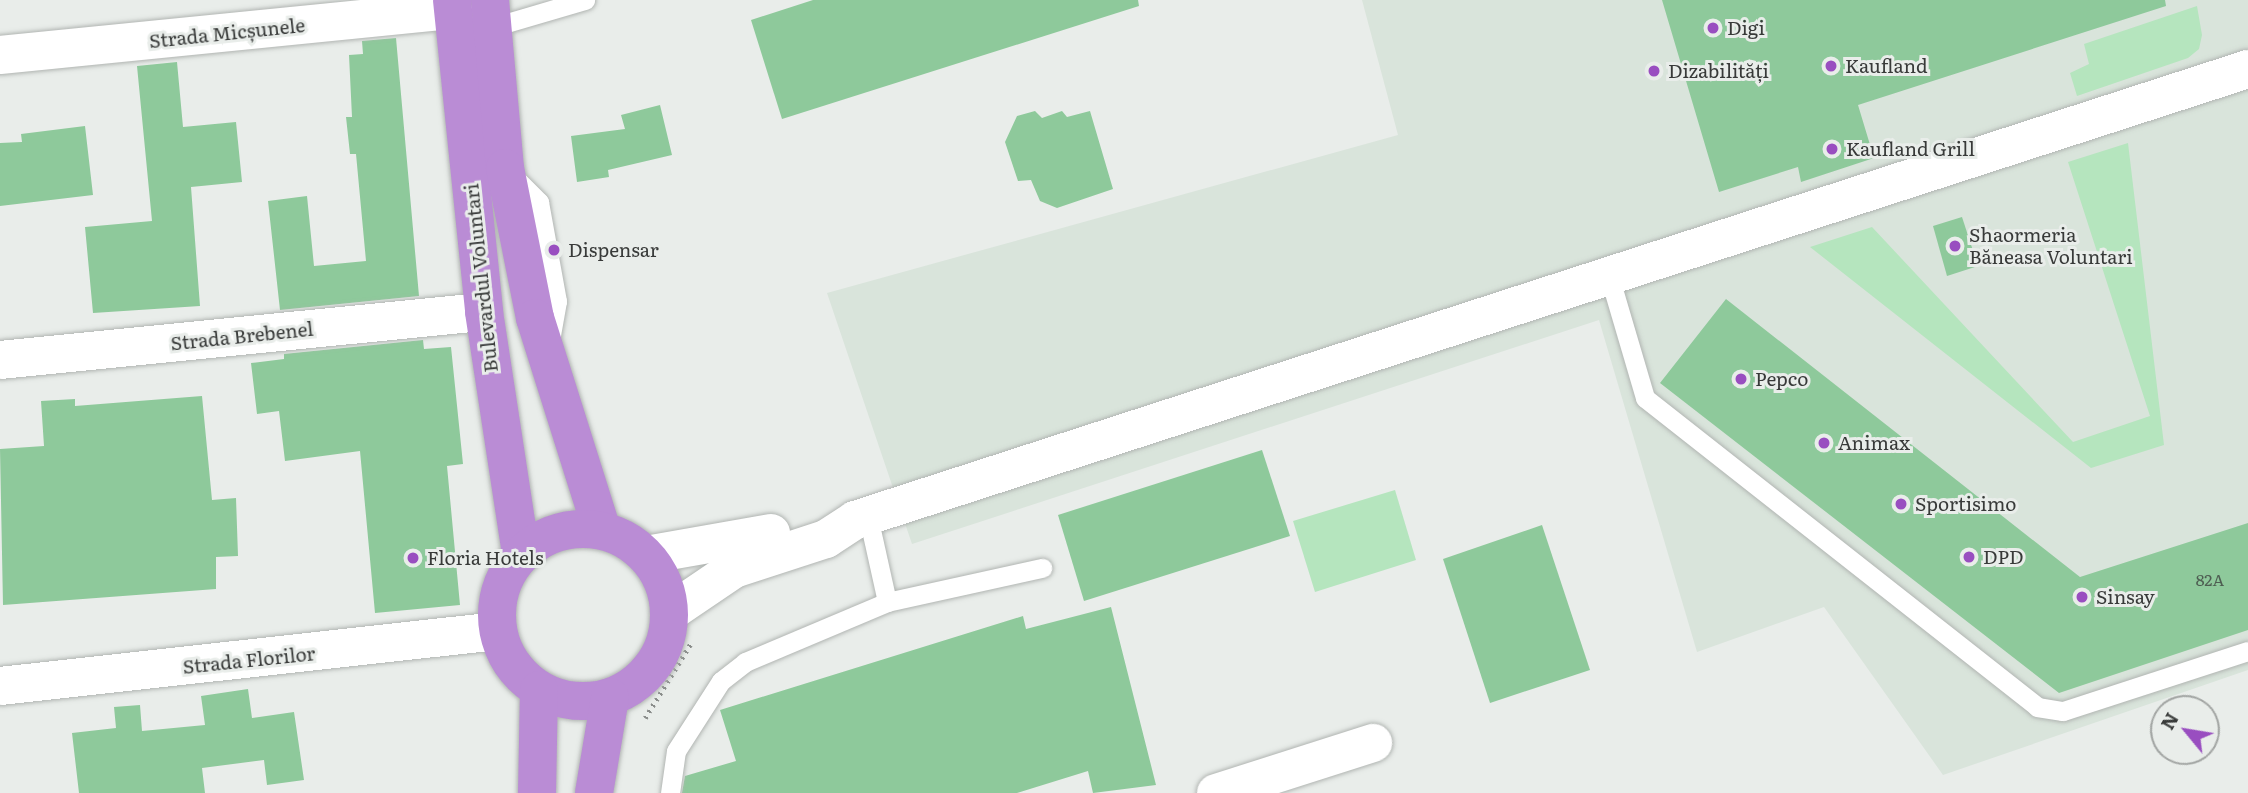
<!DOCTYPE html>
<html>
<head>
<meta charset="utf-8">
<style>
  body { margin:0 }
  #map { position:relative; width:2248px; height:793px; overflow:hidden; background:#e9edea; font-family:Literata,serif }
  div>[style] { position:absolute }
  .built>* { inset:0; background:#d9e4db }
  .green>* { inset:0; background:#b5e5be }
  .building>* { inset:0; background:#8ec99b }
  .path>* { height:4.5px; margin-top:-2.25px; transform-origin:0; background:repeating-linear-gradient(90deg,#8a8d8b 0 2px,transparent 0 7px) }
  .roads { filter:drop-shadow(0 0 2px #b1b5b2) drop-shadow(0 0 2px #b1b5b2) }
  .lane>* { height:19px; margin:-9.5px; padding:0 9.5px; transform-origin:9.5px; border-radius:9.5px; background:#fff }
  .street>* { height:38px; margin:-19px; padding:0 19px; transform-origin:19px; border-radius:19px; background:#fff }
  .highway>* { height:38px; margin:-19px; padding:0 19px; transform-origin:19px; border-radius:19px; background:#ba8cd5 }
  .highway>.ring { margin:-19px; padding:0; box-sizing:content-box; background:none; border:38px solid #ba8cd5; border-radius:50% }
  .dots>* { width:19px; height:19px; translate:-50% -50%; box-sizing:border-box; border:4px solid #e9edea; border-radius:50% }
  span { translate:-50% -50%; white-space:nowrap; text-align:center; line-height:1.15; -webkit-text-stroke:6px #e9edea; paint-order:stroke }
  .number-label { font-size:16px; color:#4e5e52 }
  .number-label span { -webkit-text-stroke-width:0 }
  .poi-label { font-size:19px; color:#383a39 }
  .left { translate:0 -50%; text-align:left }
  .street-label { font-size:19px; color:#383a39 }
  .north { position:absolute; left:2150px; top:695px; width:70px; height:70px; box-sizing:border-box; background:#e9edea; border:2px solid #a2a5a3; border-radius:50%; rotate:300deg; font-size:19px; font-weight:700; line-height:28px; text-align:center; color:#383a39 }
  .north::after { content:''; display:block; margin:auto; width:24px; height:32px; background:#994ec0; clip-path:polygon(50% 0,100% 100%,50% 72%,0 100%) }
</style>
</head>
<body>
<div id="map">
  <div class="built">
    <i style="clip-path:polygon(1362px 0,2248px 0,2248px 670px,1943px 775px,1824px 607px,1697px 652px,1599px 320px,912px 544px,827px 293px,1398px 135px)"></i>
  </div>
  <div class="green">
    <i style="clip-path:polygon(2197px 6px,2202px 35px,2199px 49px,2188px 58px,2077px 96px,2070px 73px,2089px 64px,2084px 44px)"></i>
    <i style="clip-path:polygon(2128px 143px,2164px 445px,2091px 468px,1810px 247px,1872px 227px,2073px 442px,2150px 416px,2068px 162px)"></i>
    <i style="clip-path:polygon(1395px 490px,1416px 560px,1315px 592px,1293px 521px)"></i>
  </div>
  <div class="building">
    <i style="clip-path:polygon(813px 0,1138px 0,1139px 6px,782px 119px,751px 20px)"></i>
    <i style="clip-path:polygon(1662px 0,2165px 0,2166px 6px,1858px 105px,1874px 158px,1801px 182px,1798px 167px,1719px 192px)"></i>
    <i style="clip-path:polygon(396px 38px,419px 296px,280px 310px,268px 201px,307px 196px,314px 266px,366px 261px,356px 154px,350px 154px,346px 117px,352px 117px,349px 55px,363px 54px,362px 41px)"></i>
    <i style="clip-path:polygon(177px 62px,183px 127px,236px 122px,242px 182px,191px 187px,200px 306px,93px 313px,85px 227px,152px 221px,137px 66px)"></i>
    <i style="clip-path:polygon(660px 105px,672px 155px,608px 170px,609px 177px,577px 182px,571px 136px,625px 129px,621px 115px)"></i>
    <i style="clip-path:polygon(1035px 111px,1042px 118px,1062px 111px,1067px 117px,1090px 111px,1113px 189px,1057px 208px,1040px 201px,1031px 180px,1018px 181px,1005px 142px,1017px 116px)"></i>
    <i style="clip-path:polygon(85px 126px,93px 195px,0 206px,0 143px,22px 142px,21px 134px)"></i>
    <i style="clip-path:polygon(1962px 217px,1978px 266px,1947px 276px,1933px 226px)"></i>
    <i style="clip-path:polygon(1726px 299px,2080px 577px,2248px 523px,2248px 630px,2059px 693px,1660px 383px)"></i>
    <i style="clip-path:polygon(423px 340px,424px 349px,451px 347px,463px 464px,447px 466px,460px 605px,375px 613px,360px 451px,285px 461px,279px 411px,257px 414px,251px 363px,284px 359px,284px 354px)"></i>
    <i style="clip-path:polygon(202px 396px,212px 500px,236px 498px,238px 556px,216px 557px,216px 589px,3px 605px,0 449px,44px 446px,41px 401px,75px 399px,75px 406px)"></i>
    <i style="clip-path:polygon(1262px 450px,1290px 536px,1084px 601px,1058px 515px)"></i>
    <i style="clip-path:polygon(1542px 525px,1590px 670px,1490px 703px,1443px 559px)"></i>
    <i style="clip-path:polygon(1111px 607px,1156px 785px,1093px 793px,1088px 771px,1017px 793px,682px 793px,685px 776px,736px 761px,720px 710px,1023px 616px,1026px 629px)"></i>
    <i style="clip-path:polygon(248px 689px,252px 718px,294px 712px,304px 780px,267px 785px,264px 760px,202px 768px,205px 793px,79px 793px,72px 733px,116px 728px,114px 707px,140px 705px,142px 731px,205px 725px,201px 696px)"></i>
  </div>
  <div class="path">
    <i style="left:645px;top:718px;width:88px;rotate:-58.5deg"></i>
  </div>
  <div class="roads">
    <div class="lane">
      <i style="left:493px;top:27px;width:96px;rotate:-16.4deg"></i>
      <i style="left:511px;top:174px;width:40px;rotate:45deg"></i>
      <i style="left:539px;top:202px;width:101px;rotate:79.7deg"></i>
      <i style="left:557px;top:301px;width:40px;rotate:100deg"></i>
      <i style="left:1608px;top:272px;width:131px;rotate:73.6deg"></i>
      <i style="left:1645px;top:398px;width:499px;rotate:38.2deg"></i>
      <i style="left:2037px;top:707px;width:26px;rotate:9deg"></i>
      <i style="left:2063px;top:711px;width:194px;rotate:-18deg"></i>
      <i style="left:868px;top:516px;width:88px;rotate:77.5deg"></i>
      <i style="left:670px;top:793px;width:42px;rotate:-81.9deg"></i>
      <i style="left:676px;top:751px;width:83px;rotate:-57.3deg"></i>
      <i style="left:721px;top:681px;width:31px;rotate:-38deg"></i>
      <i style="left:745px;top:662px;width:154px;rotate:-22.9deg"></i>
      <i style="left:887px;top:602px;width:159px;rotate:-12.4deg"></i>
    </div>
    <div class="street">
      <i style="left:0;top:55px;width:455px;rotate:-5.7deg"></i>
      <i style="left:0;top:360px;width:486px;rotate:-5.7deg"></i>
      <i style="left:646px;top:555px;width:127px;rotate:-10deg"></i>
      <i style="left:669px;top:613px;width:78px;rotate:-34.1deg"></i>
      <i style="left:734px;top:569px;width:97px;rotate:-18.1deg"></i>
      <i style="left:826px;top:539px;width:35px;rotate:-33deg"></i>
      <i style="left:855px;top:520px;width:1464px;rotate:-17.94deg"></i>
      <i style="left:0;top:686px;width:500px;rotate:-6.31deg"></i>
      <i style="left:1216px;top:793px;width:165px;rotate:-17.7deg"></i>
    </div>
    <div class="highway">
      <i style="left:452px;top:0;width:314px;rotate:84.1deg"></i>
      <i style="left:484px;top:312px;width:245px;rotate:81.3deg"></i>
      <i style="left:490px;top:0;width:169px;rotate:84.9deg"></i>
      <i style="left:505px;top:168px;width:153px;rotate:78.7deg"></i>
      <i style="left:535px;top:318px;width:222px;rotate:72.5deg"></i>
      <i class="ring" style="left:497px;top:529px;width:134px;height:134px"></i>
      <i style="left:537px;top:793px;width:103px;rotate:-88.9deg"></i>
      <i style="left:594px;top:793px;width:97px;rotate:-80.5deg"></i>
    </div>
  </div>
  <div class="dots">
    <i style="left:1713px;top:28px;background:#994ec0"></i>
    <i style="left:1831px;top:66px;background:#994ec0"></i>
    <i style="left:1654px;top:71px;background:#994ec0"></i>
    <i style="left:1832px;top:149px;background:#994ec0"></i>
    <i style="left:1955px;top:246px;background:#994ec0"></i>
    <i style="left:554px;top:250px;background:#994ec0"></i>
    <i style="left:1741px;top:379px;background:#994ec0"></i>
    <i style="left:1824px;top:443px;background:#994ec0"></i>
    <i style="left:1901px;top:504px;background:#994ec0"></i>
    <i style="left:1969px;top:557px;background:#994ec0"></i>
    <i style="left:413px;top:558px;background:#994ec0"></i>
    <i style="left:2082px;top:597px;background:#994ec0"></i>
  </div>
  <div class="number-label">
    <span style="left:2210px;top:579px">82A</span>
  </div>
  <div class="poi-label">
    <span class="left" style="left:1727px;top:28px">Digi</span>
    <span class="left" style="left:1845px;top:66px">Kaufland</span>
    <span class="left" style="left:1668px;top:71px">Dizabilități</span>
    <span class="left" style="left:1846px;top:149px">Kaufland Grill</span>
    <span class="left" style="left:1969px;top:246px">Shaormeria<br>Băneasa Voluntari</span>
    <span class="left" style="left:568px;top:250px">Dispensar</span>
    <span class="left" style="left:1755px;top:379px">Pepco</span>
    <span class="left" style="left:1838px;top:443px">Animax</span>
    <span class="left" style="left:1915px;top:504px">Sportisimo</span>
    <span class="left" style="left:1983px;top:557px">DPD</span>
    <span class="left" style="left:427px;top:558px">Floria Hotels</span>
    <span class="left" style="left:2096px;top:597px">Sinsay</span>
  </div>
  <div class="street-label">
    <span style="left:227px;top:33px;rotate:-6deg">Strada Micșunele</span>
    <span style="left:481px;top:278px;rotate:-96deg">Bulevardul Voluntari</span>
    <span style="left:242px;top:336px;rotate:-6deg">Strada Brebenel</span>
    <span style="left:249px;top:660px;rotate:-6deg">Strada Florilor</span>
  </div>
  <div class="north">N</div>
</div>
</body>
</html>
